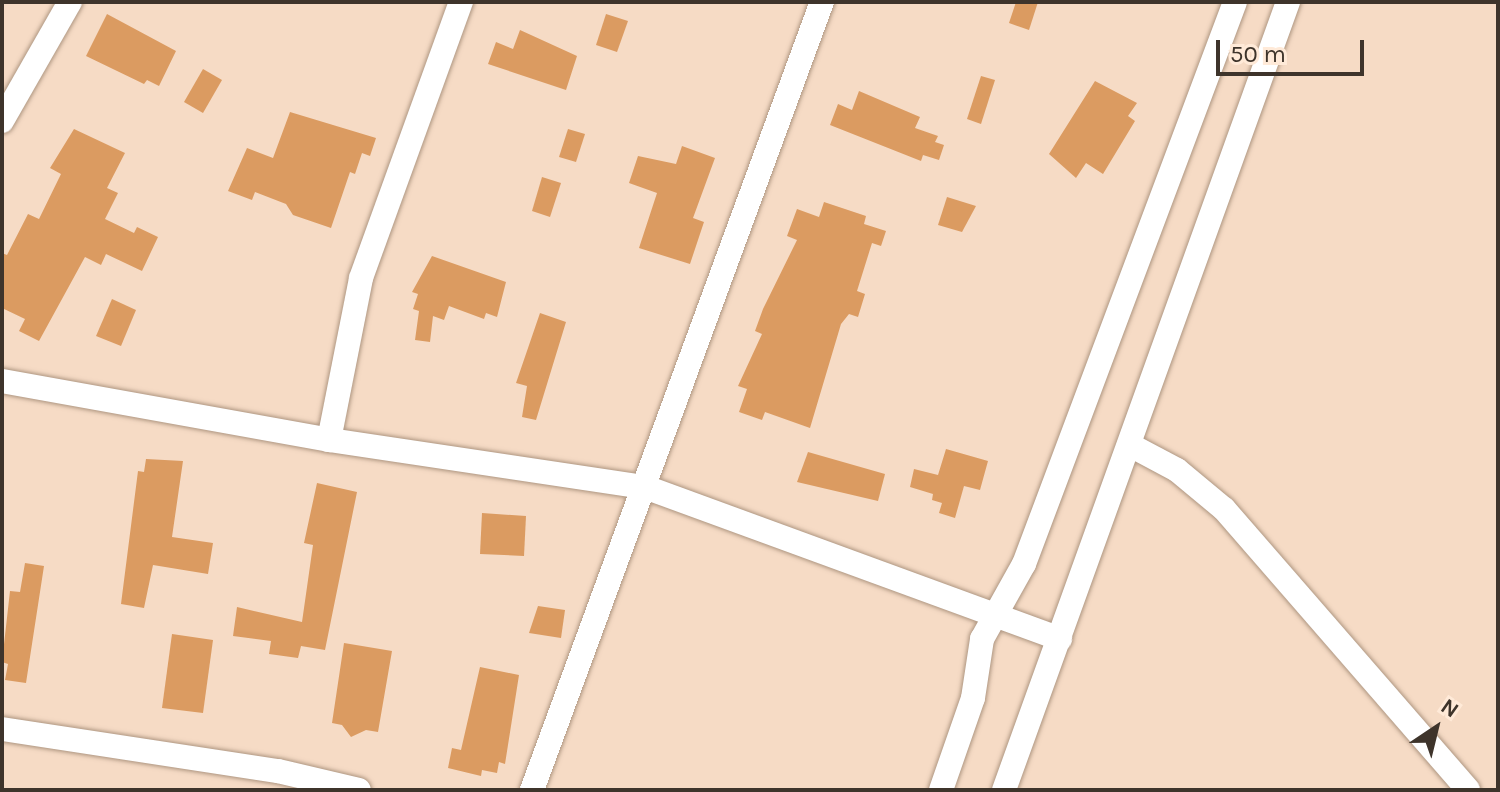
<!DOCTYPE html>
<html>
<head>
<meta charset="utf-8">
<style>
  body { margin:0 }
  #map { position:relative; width:1500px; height:792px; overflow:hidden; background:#f6dbc5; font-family:Karla,sans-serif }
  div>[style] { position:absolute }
  .building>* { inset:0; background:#db9b61 }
  .roads { filter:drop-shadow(0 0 2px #ae9681) drop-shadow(0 0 2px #ae9681) }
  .minor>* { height:24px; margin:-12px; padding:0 12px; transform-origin:12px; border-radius:12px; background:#fff }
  span { translate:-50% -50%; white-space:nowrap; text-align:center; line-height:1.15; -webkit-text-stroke:8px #ffead8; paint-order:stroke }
  .frame { position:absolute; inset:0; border:4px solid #3e342b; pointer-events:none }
  .north { position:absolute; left:1396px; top:688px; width:80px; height:80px; -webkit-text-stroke:6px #ffead8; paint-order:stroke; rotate:35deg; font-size:22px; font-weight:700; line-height:32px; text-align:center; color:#3e342b }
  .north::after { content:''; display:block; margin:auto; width:28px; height:36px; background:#3e342b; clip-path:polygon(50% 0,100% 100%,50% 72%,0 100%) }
  .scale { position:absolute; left:1216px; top:40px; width:148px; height:36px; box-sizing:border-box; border:4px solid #3e342b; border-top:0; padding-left:10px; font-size:24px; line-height:28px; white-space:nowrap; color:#3e342b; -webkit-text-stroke:6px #ffead8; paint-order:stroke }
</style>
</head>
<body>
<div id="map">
  <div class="building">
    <i style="clip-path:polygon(1016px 2px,1038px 2px,1029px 30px,1009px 23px)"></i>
    <i style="clip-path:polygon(107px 14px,176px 51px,159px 86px,147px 80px,144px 84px,86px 56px)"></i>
    <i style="clip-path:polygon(606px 14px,628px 21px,617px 52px,596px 45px)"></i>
    <i style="clip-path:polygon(520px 30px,577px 56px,566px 90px,488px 64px,496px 42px,513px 49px)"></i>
    <i style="clip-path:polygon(203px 69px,222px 80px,203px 113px,184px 102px)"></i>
    <i style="clip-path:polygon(981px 76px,995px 80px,981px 124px,967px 119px)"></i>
    <i style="clip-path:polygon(1095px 81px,1137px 103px,1128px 116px,1135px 121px,1103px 174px,1086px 163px,1076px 178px,1049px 154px)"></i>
    <i style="clip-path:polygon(859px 91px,920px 117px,915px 128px,938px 136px,935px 142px,944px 145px,939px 160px,923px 155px,921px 161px,830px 125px,838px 104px,852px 110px)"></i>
    <i style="clip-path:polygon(290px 112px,376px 138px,370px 156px,362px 153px,355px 174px,350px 172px,331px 228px,293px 215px,286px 204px,255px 192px,252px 200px,228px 191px,247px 148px,273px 158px)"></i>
    <i style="clip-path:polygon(74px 129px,125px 153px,107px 188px,118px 193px,105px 219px,134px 233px,137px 227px,158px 237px,142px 271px,106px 254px,101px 265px,85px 257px,39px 341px,19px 331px,25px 319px,2px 308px,2px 253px,7px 255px,28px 214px,39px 219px,61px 174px,50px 168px)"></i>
    <i style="clip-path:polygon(568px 129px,585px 134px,576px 162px,559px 157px)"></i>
    <i style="clip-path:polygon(682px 146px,715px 158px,693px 218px,704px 222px,690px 264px,639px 248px,657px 193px,629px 183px,638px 156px,676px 164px)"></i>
    <i style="clip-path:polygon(542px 177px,561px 183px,550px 217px,532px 211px)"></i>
    <i style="clip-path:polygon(947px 197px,976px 206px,962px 232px,938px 225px)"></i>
    <i style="clip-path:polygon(824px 202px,866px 216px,864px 224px,886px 231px,881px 246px,872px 243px,857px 291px,865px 294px,858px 317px,849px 314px,841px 324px,810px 428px,765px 412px,762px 420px,739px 412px,747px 389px,738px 386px,762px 334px,755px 331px,763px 309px,797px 240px,787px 236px,797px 209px,819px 217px)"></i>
    <i style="clip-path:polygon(432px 256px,506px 282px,497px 317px,486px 313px,484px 319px,449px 306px,444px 320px,433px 316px,430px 342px,415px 340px,419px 311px,413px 309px,418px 294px,412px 292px)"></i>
    <i style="clip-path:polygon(112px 299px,136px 310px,121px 346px,96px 336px)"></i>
    <i style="clip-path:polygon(540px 313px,566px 322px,536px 420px,522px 417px,527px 386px,516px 383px)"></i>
    <i style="clip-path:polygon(946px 449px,988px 461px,980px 490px,964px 486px,955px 518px,939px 513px,942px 503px,932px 500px,933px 494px,910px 487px,914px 469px,938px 475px)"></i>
    <i style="clip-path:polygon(808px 452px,885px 474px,878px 501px,797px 482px)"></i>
    <i style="clip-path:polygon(146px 459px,183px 461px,172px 537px,213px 543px,208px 574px,153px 565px,144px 608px,121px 604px,138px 471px,144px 472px)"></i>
    <i style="clip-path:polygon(317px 483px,357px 492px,325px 650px,301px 646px,298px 658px,269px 654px,271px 641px,233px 636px,237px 607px,302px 622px,313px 545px,304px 543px)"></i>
    <i style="clip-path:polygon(482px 513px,526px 516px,524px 556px,480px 554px)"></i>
    <i style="clip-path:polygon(25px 563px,44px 566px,26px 683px,5px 680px,8px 664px,2px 662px,10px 591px,20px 592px)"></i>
    <i style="clip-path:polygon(538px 606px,565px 610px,561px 638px,529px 633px)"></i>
    <i style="clip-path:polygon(172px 634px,213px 640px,203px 713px,162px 708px)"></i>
    <i style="clip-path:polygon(344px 643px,392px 651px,378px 732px,366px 730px,351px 737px,342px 725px,332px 723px)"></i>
    <i style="clip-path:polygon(480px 667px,519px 675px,505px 764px,499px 762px,497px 773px,482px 770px,481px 776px,448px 768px,452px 748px,461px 750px)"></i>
  </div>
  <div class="roads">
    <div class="minor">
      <i style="left:2px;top:121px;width:137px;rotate:-60.3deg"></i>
      <i style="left:2px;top:381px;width:332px;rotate:10.2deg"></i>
      <i style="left:329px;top:440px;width:319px;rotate:8.5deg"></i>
      <i style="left:645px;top:487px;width:442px;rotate:20.1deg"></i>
      <i style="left:329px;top:440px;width:165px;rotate:-78.8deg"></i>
      <i style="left:361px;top:278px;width:294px;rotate:-70.1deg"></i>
      <i style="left:1130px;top:445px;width:53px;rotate:28deg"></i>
      <i style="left:1177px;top:470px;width:61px;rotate:39.7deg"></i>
      <i style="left:1224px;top:509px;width:372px;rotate:49deg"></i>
      <i style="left:2px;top:729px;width:279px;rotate:8.7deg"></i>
      <i style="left:278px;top:771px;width:83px;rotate:13.2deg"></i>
      <i style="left:532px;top:790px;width:840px;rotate:-69.8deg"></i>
      <i style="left:941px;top:790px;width:97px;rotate:-70.8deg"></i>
      <i style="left:973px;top:698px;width:60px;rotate:-81.3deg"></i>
      <i style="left:982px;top:639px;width:86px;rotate:-60.8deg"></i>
      <i style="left:1024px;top:564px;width:600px;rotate:-69.42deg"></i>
      <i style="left:1004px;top:790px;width:838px;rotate:-70.18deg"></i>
    </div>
  </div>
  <div class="frame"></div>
  <div class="north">N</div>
  <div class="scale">50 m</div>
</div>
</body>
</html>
